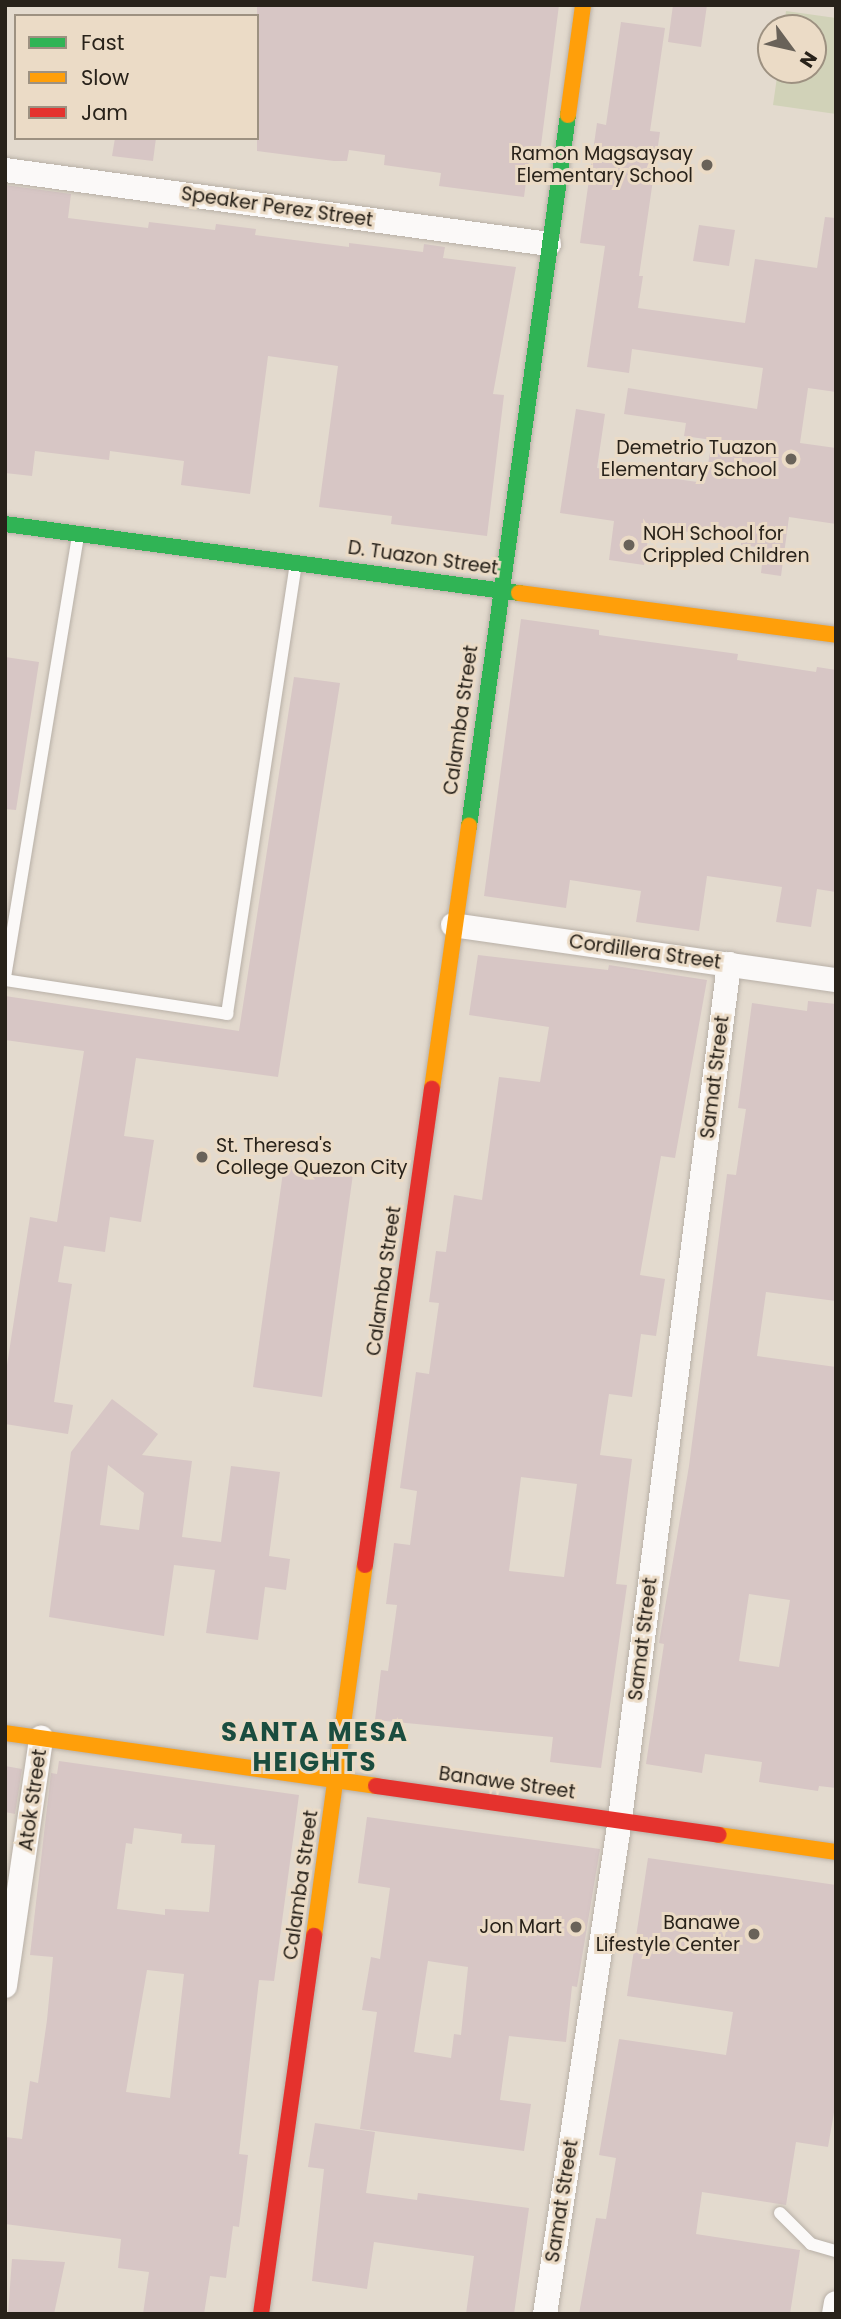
<!DOCTYPE html>
<html>
<head>
<meta charset="utf-8">
<style>
  body { margin:0 }
  #map { position:relative; width:841px; height:2319px; overflow:hidden; background:#e3dace; font-family:Poppins,sans-serif }
  div>[style] { position:absolute }
  .green>* { inset:0; background:#d1d2b8 }
  .building>* { inset:0; background:#d7c6c5 }
  .roads { filter:drop-shadow(0 0 2px #b8b0a7) drop-shadow(0 0 2px #b8b0a7) }
  .lane>* { height:12px; margin:-6px; padding:0 6px; transform-origin:6px; border-radius:6px; background:#fbf9f8 }
  .street>* { height:24px; margin:-12px; padding:0 12px; transform-origin:12px; border-radius:12px; background:#fbf9f8 }
  .fast>* { height:16px; margin:-8px; padding:0 8px; transform-origin:8px; border-radius:8px; background:#30b455 }
  .slow>* { height:16px; margin:-8px; padding:0 8px; transform-origin:8px; border-radius:8px; background:#ff9f0a }
  .jam>* { height:16px; margin:-8px; padding:0 8px; transform-origin:8px; border-radius:8px; background:#e5322d }
  .dots>* { width:19px; height:19px; translate:-50% -50%; box-sizing:border-box; border:4px solid #ebdbc6; border-radius:50% }
  span { translate:-50% -50%; white-space:nowrap; text-align:center; line-height:1.15; -webkit-text-stroke:6px #ebdbc6; paint-order:stroke }
  .poi-label { font-size:19px; color:#28221a }
  .right { translate:-100% -50%; text-align:right }
  .left { translate:0 -50%; text-align:left }
  .street-label { font-size:19px; color:#28221a }
  .district-label { font-size:26px; color:#1a4d3f; font-weight:700; letter-spacing:2px }
  .frame { position:absolute; inset:0; border:7px solid #28221a; pointer-events:none }
  .legend { position:absolute; left:14px; top:14px; width:245px; height:126px; box-sizing:border-box; background:#ebdbc6; border:2px solid #9d9181; margin:0; padding:9px 12px; list-style:none; font-size:21px; color:#28221a }
  .legend li { display:flex; align-items:center; gap:14px; height:35px }
  .legend b { width:35px; border:2px solid #9d9181 }
  .north { position:absolute; left:757px; top:14px; width:70px; height:70px; box-sizing:border-box; background:#ebdbc6; border:2px solid #9d9181; border-radius:50%; rotate:123deg; font-size:19px; font-weight:700; line-height:28px; text-align:center; color:#28221a }
  .north::after { content:''; display:block; margin:auto; width:24px; height:32px; background:#696259; clip-path:polygon(50% 0,100% 100%,50% 72%,0 100%) }
</style>
</head>
<body>
<div id="map">
  <div class="green">
    <i style="clip-path:polygon(786px 11px,836px 18px,836px 114px,773px 105px,778px 70px,813px 70px,813px 28px,784px 28px)"></i>
  </div>
  <div class="building">
    <i style="clip-path:polygon(257px 5px,559px 5px,540px 153px,530px 152px,524px 197px,439px 186px,441px 173px,384px 165px,385px 155px,349px 150px,347px 161px,334px 161px,257px 151px)"></i>
    <i style="clip-path:polygon(673px 5px,707px 5px,701px 47px,668px 42px)"></i>
    <i style="clip-path:polygon(621px 22px,665px 28px,650px 131px,660px 132px,639px 276px,643px 276px,638px 308px,745px 323px,755px 259px,817px 268px,825px 217px,836px 218px,836px 392px,808px 388px,800px 443px,836px 448px,836px 524px,789px 517px,781px 576px,761px 573px,764px 548px,741px 545px,741px 540px,650px 526px,644px 565px,609px 560px,614px 521px,560px 513px,576px 409px,605px 414px,597px 468px,705px 483px,712px 440px,684px 436px,686px 423px,624px 414px,628px 388px,757px 409px,763px 368px,632px 349px,629px 373px,587px 367px,605px 246px,580px 243px,597px 123px,606px 125px)"></i>
    <i style="clip-path:polygon(115px 138px,156px 138px,153px 161px,112px 156px)"></i>
    <i style="clip-path:polygon(5px 185px,71px 194px,68px 218px,148px 228px,149px 222px,215px 230px,216px 224px,256px 229px,255px 235px,349px 247px,349px 243px,423px 252px,424px 244px,445px 247px,443px 258px,516px 267px,493px 394px,504px 395px,487px 536px,391px 524px,392px 516px,319px 507px,338px 366px,268px 356px,250px 494px,181px 485px,184px 461px,110px 451px,109px 460px,35px 451px,32px 476px,5px 473px)"></i>
    <i style="clip-path:polygon(699px 225px,735px 230px,729px 266px,693px 261px)"></i>
    <i style="clip-path:polygon(521px 619px,599px 630px,599px 635px,738px 654px,737px 660px,816px 672px,817px 667px,836px 670px,836px 892px,817px 889px,811px 927px,776px 922px,782px 887px,707px 876px,699px 931px,636px 922px,641px 891px,570px 880px,566px 908px,484px 896px)"></i>
    <i style="clip-path:polygon(5px 657px,39px 662px,16px 810px,5px 809px)"></i>
    <i style="clip-path:polygon(294px 677px,340px 683px,278px 1077px,136px 1058px,124px 1136px,154px 1140px,141px 1222px,110px 1217px,105px 1252px,64px 1246px,58px 1282px,72px 1284px,54px 1402px,73px 1405px,68px 1434px,5px 1424px,5px 1378px,30px 1217px,57px 1222px,84px 1051px,5px 1040px,5px 996px,239px 1031px)"></i>
    <i style="clip-path:polygon(evenodd,478px 955px,608px 970px,609px 965px,707px 980px,675px 1158px,661px 1156px,640px 1275px,665px 1279px,656px 1336px,641px 1334px,632px 1397px,609px 1394px,600px 1455px,632px 1459px,616px 1584px,627px 1585px,601px 1768px,550px 1762px,553px 1737px,375px 1720px,381px 1670px,388px 1671px,397px 1605px,386px 1604px,394px 1543px,410px 1545px,417px 1491px,400px 1488px,416px 1372px,429px 1374px,439px 1303px,429px 1302px,436px 1251px,446px 1252px,454px 1195px,482px 1200px,499px 1077px,540px 1082px,549px 1027px,469px 1015px,478px 955px,521px 1477px,577px 1484px,564px 1577px,509px 1571px,521px 1477px)"></i>
    <i style="clip-path:polygon(evenodd,808px 1001px,836px 1004px,836px 1301px,766px 1292px,757px 1356px,836px 1367px,836px 1788px,819px 1786px,818px 1791px,759px 1782px,762px 1762px,705px 1754px,702px 1773px,646px 1764px,664px 1644px,659px 1643px,689px 1466px,727px 1174px,736px 1175px,746px 1109px,738px 1108px,752px 1003px,807px 1011px,808px 1001px,749px 1594px,790px 1600px,779px 1667px,739px 1661px,749px 1594px)"></i>
    <i style="clip-path:polygon(284px 1165px,353px 1174px,322px 1397px,253px 1387px)"></i>
    <i style="clip-path:polygon(evenodd,112px 1399px,158px 1434px,142px 1455px,192px 1461px,182px 1537px,221px 1542px,231px 1466px,280px 1472px,269px 1556px,290px 1559px,286px 1590px,265px 1587px,258px 1640px,206px 1633px,215px 1570px,174px 1565px,164px 1636px,49px 1617px,71px 1452px,112px 1399px,108px 1465px,144px 1493px,139px 1530px,100px 1525px,108px 1465px)"></i>
    <i style="clip-path:polygon(evenodd,59px 1761px,299px 1795px,274px 1981px,259px 1980px,239px 2154px,248px 2155px,239px 2227px,233px 2226px,226px 2278px,210px 2276px,204px 2314px,143px 2314px,149px 2272px,118px 2268px,121px 2239px,5px 2224px,5px 2137px,22px 2139px,30px 2081px,38px 2083px,47px 2020px,53px 1957px,30px 1955px,51px 1773px,57px 1774px,59px 1761px,134px 1828px,182px 1834px,181px 1843px,215px 1845px,209px 1912px,165px 1909px,165px 1915px,117px 1909px,126px 1843px,132px 1844px,134px 1828px,59px 1761px,147px 1970px,184px 1974px,170px 2098px,126px 2092px,147px 1970px)"></i>
    <i style="clip-path:polygon(5px 1766px,22px 1769px,15px 1814px,5px 1812px)"></i>
    <i style="clip-path:polygon(evenodd,367px 1817px,600px 1849px,577px 1987px,572px 1986px,566px 2042px,509px 2036px,500px 2100px,531px 2104px,524px 2151px,360px 2129px,377px 2012px,362px 2010px,371px 1957px,380px 1959px,390px 1888px,358px 1883px,367px 1817px,428px 1961px,468px 1967px,461px 2035px,454px 2034px,451px 2058px,414px 2052px,428px 1961px)"></i>
    <i style="clip-path:polygon(648px 1858px,836px 1885px,836px 2101px,828px 2147px,796px 2142px,786px 2205px,702px 2192px,696px 2234px,800px 2250px,790px 2314px,579px 2314px,596px 2218px,606px 2219px,616px 2158px,599px 2155px,619px 2039px,726px 2055px,733px 2012px,627px 1996px)"></i>
    <i style="clip-path:polygon(315px 2123px,375px 2132px,366px 2193px,417px 2200px,418px 2193px,529px 2208px,514px 2314px,466px 2314px,474px 2256px,374px 2242px,367px 2289px,312px 2281px,324px 2169px,308px 2167px)"></i>
    <i style="clip-path:polygon(12px 2259px,65px 2262px,54px 2314px,8px 2314px)"></i>
  </div>
  <div class="roads">
    <div class="lane">
      <i style="left:5px;top:977px;width:447px;rotate:-80.6deg"></i>
      <i style="left:5px;top:980px;width:225px;rotate:8.7deg"></i>
      <i style="left:227px;top:1014px;width:454px;rotate:-81.3deg"></i>
      <i style="left:780px;top:2213px;width:44px;rotate:45deg"></i>
      <i style="left:811px;top:2244px;width:26px;rotate:16deg"></i>
    </div>
    <div class="street">
      <i style="left:5px;top:170px;width:549px;rotate:7.75deg"></i>
      <i style="left:453px;top:925px;width:387px;rotate:8.2deg"></i>
      <i style="left:5px;top:1986px;width:251px;rotate:-81.7deg"></i>
      <i style="left:545px;top:2314px;width:501px;rotate:-81.38deg"></i>
      <i style="left:620px;top:1819px;width:862px;rotate:-82.73deg"></i>
      <i style="left:834px;top:2314px;width:11px;rotate:-80deg"></i>
    </div>
    <div class="fast">
      <i style="left:5px;top:524px;width:519px;rotate:7.65deg"></i>
      <i style="left:469px;top:826px;width:718px;rotate:-82.07deg"></i>
    </div>
    <div class="slow">
      <i style="left:568px;top:115px;width:111px;rotate:-82.2deg"></i>
      <i style="left:519px;top:593px;width:320px;rotate:7.5deg"></i>
      <i style="left:432px;top:1089px;width:266px;rotate:-82deg"></i>
      <i style="left:5px;top:1733px;width:375px;rotate:8.1deg"></i>
      <i style="left:719px;top:1835px;width:118px;rotate:8.3deg"></i>
      <i style="left:314px;top:1936px;width:374px;rotate:-82.2deg"></i>
    </div>
    <div class="jam">
      <i style="left:365px;top:1565px;width:481px;rotate:-82deg"></i>
      <i style="left:376px;top:1786px;width:346px;rotate:8.1deg"></i>
      <i style="left:261px;top:2314px;width:382px;rotate:-82deg"></i>
    </div>
  </div>
  <div class="dots">
    <i style="left:707px;top:165px;background:#696259"></i>
    <i style="left:791px;top:459px;background:#696259"></i>
    <i style="left:629px;top:545px;background:#696259"></i>
    <i style="left:202px;top:1157px;background:#696259"></i>
    <i style="left:576px;top:1927px;background:#696259"></i>
    <i style="left:754px;top:1934px;background:#696259"></i>
  </div>
  <div class="poi-label">
    <span class="right" style="left:693px;top:165px">Ramon Magsaysay<br>Elementary School</span>
    <span class="right" style="left:777px;top:459px">Demetrio Tuazon<br>Elementary School</span>
    <span class="left" style="left:643px;top:545px">NOH School for<br>Crippled Children</span>
    <span class="left" style="left:216px;top:1157px">St. Theresa's<br>College Quezon City</span>
    <span class="right" style="left:740px;top:1934px">Banawe<br>Lifestyle Center</span>
    <span class="right" style="left:562px;top:1927px">Jon Mart</span>
  </div>
  <div class="street-label">
    <span style="left:277px;top:207px;rotate:8deg">Speaker Perez Street</span>
    <span style="left:423px;top:558px;rotate:8deg">D. Tuazon Street</span>
    <span style="left:461px;top:720px;rotate:-82deg">Calamba Street</span>
    <span style="left:645px;top:952px;rotate:8deg">Cordillera Street</span>
    <span style="left:715px;top:1077px;rotate:-83deg">Samat Street</span>
    <span style="left:384px;top:1281px;rotate:-82deg">Calamba Street</span>
    <span style="left:643px;top:1639px;rotate:-83deg">Samat Street</span>
    <span style="left:507px;top:1783px;rotate:8deg">Banawe Street</span>
    <span style="left:33px;top:1800px;rotate:-82deg">Atok Street</span>
    <span style="left:301px;top:1885px;rotate:-82deg">Calamba Street</span>
    <span style="left:562px;top:2201px;rotate:-81deg">Samat Street</span>
  </div>
  <div class="district-label">
    <span style="left:315px;top:1748px">SANTA MESA<br>HEIGHTS</span>
  </div>
  <div class="frame"></div>
  <ul class="legend">
  <li><b style="height:9px;background:#30b455"></b>Fast</li>
  <li><b style="height:9px;background:#ff9f0a"></b>Slow</li>
  <li><b style="height:9px;background:#e5322d"></b>Jam</li>
  </ul>
  <div class="north">N</div>
</div>
</body>
</html>
